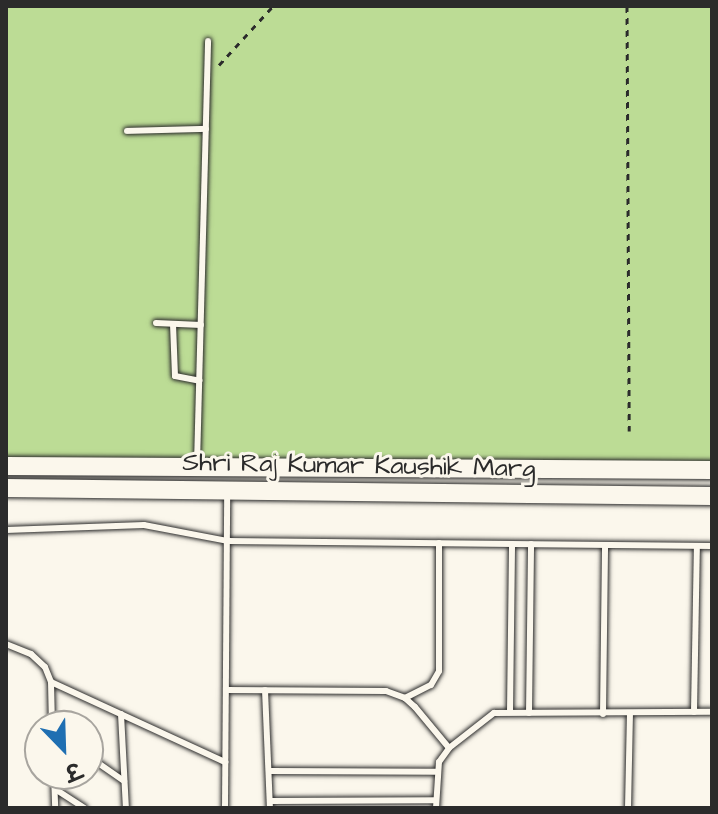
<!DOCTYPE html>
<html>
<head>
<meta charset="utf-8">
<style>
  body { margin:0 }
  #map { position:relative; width:718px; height:814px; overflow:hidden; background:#fbf7ec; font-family:"Architects Daughter","Playpen Sans Deva",sans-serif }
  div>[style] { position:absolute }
  .green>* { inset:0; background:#bcdc95 }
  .path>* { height:3px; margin-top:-1.5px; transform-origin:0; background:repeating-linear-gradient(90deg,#2b2b2b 0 6px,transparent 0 12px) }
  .roads { filter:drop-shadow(0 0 2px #2b2b2b) drop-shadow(0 0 2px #2b2b2b) }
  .lane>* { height:6px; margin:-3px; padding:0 3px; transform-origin:3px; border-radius:3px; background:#fbf7ec }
  .secondary>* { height:18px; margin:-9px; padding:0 9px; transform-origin:9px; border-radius:9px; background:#fbf7ec }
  span { translate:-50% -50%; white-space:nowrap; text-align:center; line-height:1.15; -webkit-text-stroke:6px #fbf7ec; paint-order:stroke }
  .street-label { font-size:26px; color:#2b2b2b }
  .frame { position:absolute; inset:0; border:8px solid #2b2b2b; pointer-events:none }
  .north { position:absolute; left:24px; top:710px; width:80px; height:80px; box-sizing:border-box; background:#fbf7ec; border:2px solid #a8a59f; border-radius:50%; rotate:157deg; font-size:22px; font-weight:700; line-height:32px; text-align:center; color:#2b2b2b }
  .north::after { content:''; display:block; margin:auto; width:28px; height:36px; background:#1f6fb2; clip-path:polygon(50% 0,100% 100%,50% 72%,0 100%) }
</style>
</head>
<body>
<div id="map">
  <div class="green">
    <i style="clip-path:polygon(6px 6px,712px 6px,712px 469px,6px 461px)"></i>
  </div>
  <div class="path">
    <i style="left:627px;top:6px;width:425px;rotate:89.7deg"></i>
    <i style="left:219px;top:65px;width:80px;rotate:-47.5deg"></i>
  </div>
  <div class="roads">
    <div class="lane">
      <i style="left:127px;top:131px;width:79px;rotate:-1.5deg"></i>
      <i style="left:156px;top:323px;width:45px;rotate:2.5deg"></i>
      <i style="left:173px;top:324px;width:52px;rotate:87.8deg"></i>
      <i style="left:175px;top:376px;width:25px;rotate:11deg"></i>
      <i style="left:197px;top:464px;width:423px;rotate:-88.5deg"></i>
      <i style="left:6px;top:530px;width:138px;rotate:-2.1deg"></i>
      <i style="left:144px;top:525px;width:86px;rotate:10.8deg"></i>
      <i style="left:228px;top:541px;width:484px;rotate:0.6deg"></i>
      <i style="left:6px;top:644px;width:27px;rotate:22deg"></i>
      <i style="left:31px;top:654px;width:19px;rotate:43deg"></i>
      <i style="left:45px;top:667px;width:16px;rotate:68deg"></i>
      <i style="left:51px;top:682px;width:44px;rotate:88.7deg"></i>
      <i style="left:51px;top:682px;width:192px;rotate:24.7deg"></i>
      <i style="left:226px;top:690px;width:160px;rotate:0.4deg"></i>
      <i style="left:386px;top:691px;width:20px;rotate:20deg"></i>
      <i style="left:405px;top:698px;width:13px;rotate:42deg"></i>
      <i style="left:415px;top:707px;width:53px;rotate:50.3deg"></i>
      <i style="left:449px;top:748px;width:57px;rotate:-37.9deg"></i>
      <i style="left:494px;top:713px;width:218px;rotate:-0.3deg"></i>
      <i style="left:265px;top:690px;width:118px;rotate:87.6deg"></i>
      <i style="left:405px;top:698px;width:29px;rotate:-27deg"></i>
      <i style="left:431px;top:685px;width:16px;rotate:-60deg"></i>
      <i style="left:439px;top:671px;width:128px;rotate:-90deg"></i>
      <i style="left:510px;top:712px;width:168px;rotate:-89.3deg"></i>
      <i style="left:694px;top:712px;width:166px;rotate:-89deg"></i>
      <i style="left:529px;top:713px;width:169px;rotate:-89.3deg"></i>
      <i style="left:121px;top:714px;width:94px;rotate:87deg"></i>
      <i style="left:603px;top:714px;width:169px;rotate:-89.3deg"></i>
      <i style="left:88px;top:756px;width:44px;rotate:34.8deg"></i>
      <i style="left:271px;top:771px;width:166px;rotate:0.3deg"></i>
      <i style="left:54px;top:774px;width:34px;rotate:88deg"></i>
      <i style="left:55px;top:789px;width:35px;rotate:33deg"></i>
      <i style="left:270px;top:801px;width:166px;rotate:-0.3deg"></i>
      <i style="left:225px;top:808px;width:314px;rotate:-89.6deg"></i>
      <i style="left:436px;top:808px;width:46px;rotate:-86.3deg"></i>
      <i style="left:439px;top:762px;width:17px;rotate:-54deg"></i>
      <i style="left:628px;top:808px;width:94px;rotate:-88.8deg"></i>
    </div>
    <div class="secondary">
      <i style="left:6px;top:466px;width:706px;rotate:0.32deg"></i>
      <i style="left:6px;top:488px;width:706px;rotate:0.65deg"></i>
    </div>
  </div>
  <div class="street-label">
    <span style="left:359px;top:466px;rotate:1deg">Shri Raj Kumar Kaushik Marg</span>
  </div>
  <div class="frame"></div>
  <div class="north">उ</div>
</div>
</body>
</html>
